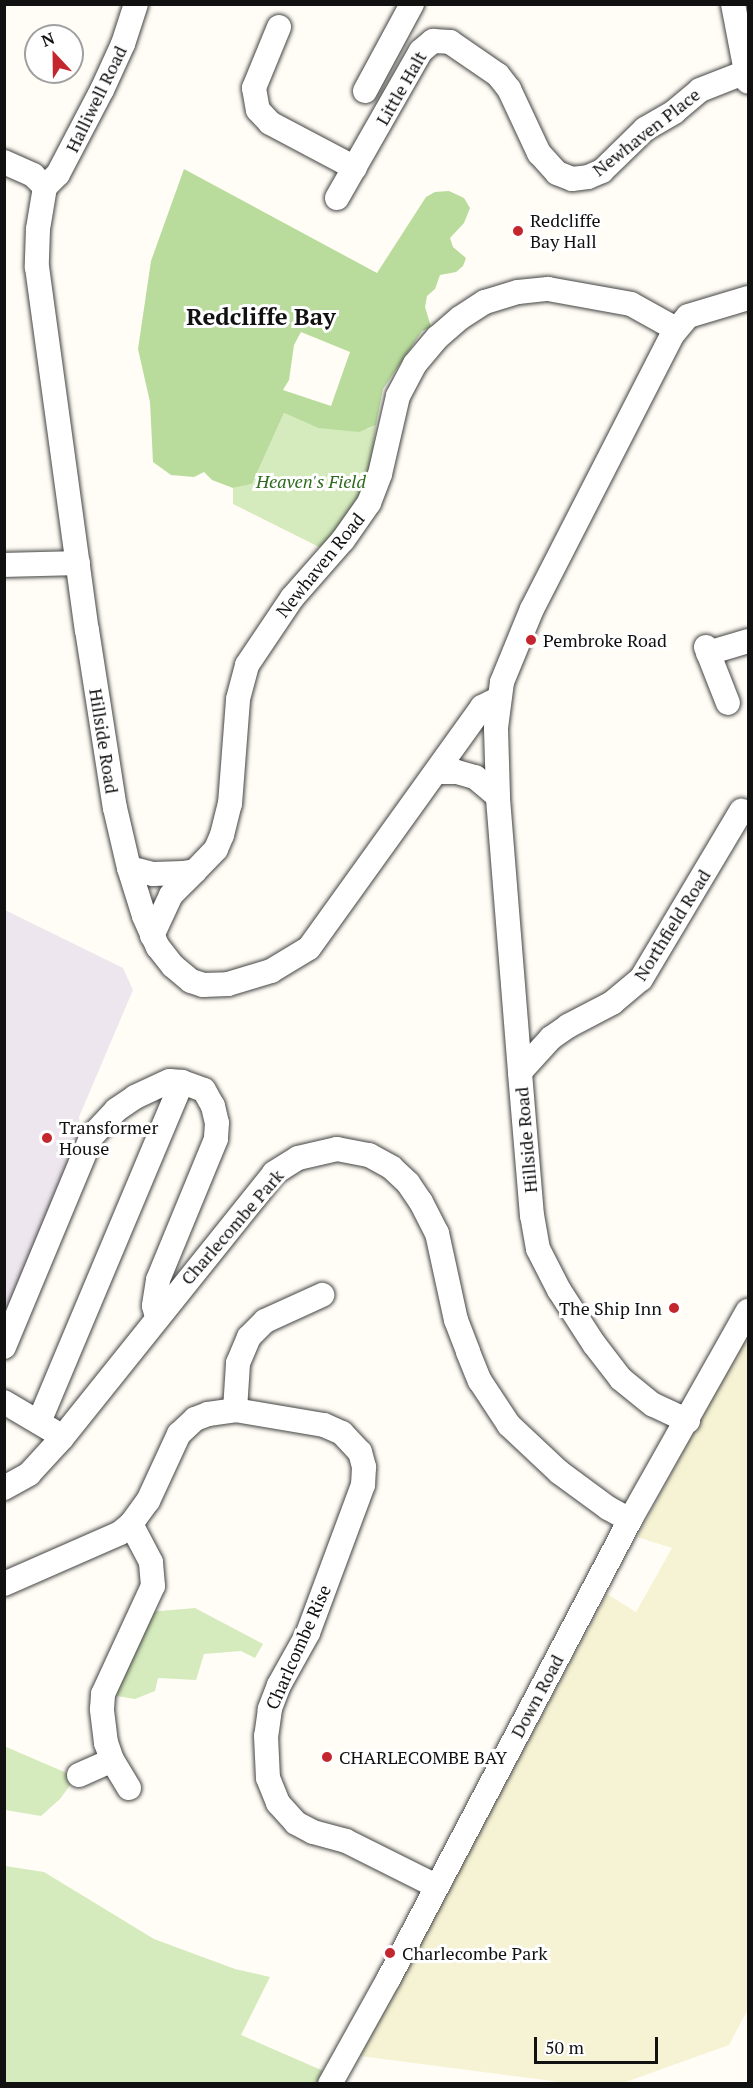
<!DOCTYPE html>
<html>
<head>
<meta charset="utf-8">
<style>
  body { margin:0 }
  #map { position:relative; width:753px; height:2088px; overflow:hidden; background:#fffdf5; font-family:"PT Serif",serif }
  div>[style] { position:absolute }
  .industrial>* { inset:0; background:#eee6ef }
  .farmland>* { inset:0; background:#f6f3d4 }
  .green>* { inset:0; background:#d5ebbd }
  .forest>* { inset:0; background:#b9dc9c }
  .roads { filter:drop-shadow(0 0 2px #444) drop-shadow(0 0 2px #444) }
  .minor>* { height:24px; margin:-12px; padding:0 12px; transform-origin:12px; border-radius:12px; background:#fff }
  .dots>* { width:16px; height:16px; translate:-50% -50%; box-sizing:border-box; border:3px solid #fff; border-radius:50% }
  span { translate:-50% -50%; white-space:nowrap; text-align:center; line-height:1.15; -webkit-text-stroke:6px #fff; paint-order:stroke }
  .street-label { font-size:18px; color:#111 }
  .poi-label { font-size:18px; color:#111 }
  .left { translate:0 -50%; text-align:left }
  .right { translate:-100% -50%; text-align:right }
  .park-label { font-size:18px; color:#2f6b1f; font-style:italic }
  .district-label { font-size:24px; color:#111; font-weight:700 }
  .frame { position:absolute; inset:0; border:6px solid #111; pointer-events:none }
  .north { position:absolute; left:24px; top:24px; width:60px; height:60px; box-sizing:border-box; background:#fff; border:2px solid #a0a0a0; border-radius:50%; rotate:338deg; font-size:16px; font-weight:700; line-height:24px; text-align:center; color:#111 }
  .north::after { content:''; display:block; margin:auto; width:21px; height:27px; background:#c4262e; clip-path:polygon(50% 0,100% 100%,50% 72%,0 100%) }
  .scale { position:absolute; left:534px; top:2037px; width:124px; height:27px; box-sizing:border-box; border:3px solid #111; border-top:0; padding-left:8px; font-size:18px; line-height:21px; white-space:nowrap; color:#111; -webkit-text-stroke:4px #fff; paint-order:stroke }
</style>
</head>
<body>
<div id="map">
  <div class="industrial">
    <i style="clip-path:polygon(5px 910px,123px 968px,133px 990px,79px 1117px,81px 1131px,5px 1318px)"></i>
  </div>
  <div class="farmland">
    <i style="clip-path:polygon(748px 1331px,748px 2009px,729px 2045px,623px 2083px,568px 2083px,360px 2056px,607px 1594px,636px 1612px,672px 1548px,637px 1537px)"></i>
  </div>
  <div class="green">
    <i style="clip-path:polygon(284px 413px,318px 428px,368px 429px,376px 425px,370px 475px,363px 497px,323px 549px,233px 504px,233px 488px,252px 484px)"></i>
    <i style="clip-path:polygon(195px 1608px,263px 1644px,255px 1658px,241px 1651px,204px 1654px,196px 1680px,158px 1678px,155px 1691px,135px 1699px,111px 1695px,148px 1612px)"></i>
    <i style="clip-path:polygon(4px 1746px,76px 1777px,60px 1799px,41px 1816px,5px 1810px)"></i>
    <i style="clip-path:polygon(5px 1866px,44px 1872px,154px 1939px,235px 1969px,270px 1977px,241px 2035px,328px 2073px,322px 2084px,5px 2083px)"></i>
  </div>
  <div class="forest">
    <i style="clip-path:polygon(evenodd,184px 169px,377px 273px,426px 197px,435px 192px,449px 191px,464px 198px,470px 208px,464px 223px,450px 238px,453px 247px,466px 258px,463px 266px,456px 272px,440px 275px,435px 289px,427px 296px,425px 307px,431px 327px,422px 331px,383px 389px,376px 425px,359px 432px,318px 428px,284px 413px,252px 484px,233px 488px,212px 480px,204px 472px,194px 477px,171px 475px,153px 462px,150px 402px,138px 349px,151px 261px,184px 169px,301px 332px,350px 352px,331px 406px,283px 390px,289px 380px,294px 345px,301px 332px)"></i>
  </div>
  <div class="roads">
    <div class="minor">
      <i style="left:733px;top:4px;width:79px;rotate:79.1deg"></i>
      <i style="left:279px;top:27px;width:66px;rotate:112.3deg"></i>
      <i style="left:254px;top:88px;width:22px;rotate:80deg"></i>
      <i style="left:258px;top:110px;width:18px;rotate:47deg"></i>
      <i style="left:270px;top:123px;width:96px;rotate:27.9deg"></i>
      <i style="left:365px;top:91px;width:99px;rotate:-61.6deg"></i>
      <i style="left:4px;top:162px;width:32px;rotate:24deg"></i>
      <i style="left:33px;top:175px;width:17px;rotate:45deg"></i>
      <i style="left:45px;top:187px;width:43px;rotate:99.5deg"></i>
      <i style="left:38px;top:229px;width:38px;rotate:92deg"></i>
      <i style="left:37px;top:267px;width:366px;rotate:82.2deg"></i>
      <i style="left:87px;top:630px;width:180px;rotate:81.1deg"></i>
      <i style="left:115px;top:808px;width:62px;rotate:76.9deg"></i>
      <i style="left:129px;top:868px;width:50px;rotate:72.6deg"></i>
      <i style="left:144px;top:916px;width:34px;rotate:66deg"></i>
      <i style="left:158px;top:947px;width:24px;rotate:52deg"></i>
      <i style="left:173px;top:966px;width:23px;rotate:40deg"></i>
      <i style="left:191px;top:981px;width:13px;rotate:18deg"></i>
      <i style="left:203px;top:985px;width:25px;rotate:-2deg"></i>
      <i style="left:228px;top:984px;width:45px;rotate:-16.8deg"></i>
      <i style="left:271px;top:971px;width:44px;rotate:-31.2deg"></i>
      <i style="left:309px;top:948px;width:297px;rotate:-54.3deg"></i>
      <i style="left:482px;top:707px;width:18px;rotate:-27deg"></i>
      <i style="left:45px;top:187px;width:18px;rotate:-45deg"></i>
      <i style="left:58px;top:174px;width:95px;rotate:-62.4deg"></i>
      <i style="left:102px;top:90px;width:51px;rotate:-65.5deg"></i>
      <i style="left:123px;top:44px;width:42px;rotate:-72deg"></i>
      <i style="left:337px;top:198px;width:169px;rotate:-60.3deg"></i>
      <i style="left:421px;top:51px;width:16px;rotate:-40deg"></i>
      <i style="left:433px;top:41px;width:17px;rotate:3deg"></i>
      <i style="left:450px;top:42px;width:58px;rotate:34.5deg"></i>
      <i style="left:498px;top:75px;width:18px;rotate:52deg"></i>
      <i style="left:509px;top:89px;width:71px;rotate:64.9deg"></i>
      <i style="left:539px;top:153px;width:27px;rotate:48deg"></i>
      <i style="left:557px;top:173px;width:16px;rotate:22deg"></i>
      <i style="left:572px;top:179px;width:16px;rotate:-7deg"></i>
      <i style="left:588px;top:177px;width:15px;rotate:-23deg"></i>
      <i style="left:602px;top:171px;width:60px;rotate:-44.3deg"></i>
      <i style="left:645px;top:129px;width:34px;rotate:-30deg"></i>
      <i style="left:674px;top:112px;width:34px;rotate:-40deg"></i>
      <i style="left:700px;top:90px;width:49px;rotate:-21.4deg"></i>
      <i style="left:4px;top:565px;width:74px;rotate:-1.5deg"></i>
      <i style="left:706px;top:647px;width:60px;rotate:68.6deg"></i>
      <i style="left:708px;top:653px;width:42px;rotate:-16.7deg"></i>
      <i style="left:437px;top:772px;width:20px"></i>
      <i style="left:457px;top:772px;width:19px;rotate:16deg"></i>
      <i style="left:475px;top:777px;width:30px;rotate:40deg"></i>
      <i style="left:129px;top:868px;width:25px;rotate:14deg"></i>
      <i style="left:153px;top:874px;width:30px;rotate:-2deg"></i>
      <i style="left:183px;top:873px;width:12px;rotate:-9deg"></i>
      <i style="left:195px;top:871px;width:30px;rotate:-46deg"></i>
      <i style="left:216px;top:849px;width:15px;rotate:-67deg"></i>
      <i style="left:222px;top:835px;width:32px;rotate:-76deg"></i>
      <i style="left:230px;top:804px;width:105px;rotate:-85.6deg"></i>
      <i style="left:238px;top:699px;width:35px;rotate:-75deg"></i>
      <i style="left:247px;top:665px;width:81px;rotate:-56.1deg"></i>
      <i style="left:292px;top:598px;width:77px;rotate:-48.7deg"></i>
      <i style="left:343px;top:540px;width:45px;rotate:-54.9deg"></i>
      <i style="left:369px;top:503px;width:31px;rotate:-69deg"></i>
      <i style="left:380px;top:474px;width:80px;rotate:-77deg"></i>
      <i style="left:398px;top:396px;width:36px;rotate:-62deg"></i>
      <i style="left:415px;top:364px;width:35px;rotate:-50deg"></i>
      <i style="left:438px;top:337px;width:29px;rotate:-41deg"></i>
      <i style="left:460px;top:318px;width:30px;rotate:-33deg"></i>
      <i style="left:485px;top:302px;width:34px;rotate:-17deg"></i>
      <i style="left:518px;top:292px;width:30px;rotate:-6deg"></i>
      <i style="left:548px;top:289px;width:84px;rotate:10.2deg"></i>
      <i style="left:631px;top:304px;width:51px;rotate:29.1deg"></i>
      <i style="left:152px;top:936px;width:45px;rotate:-65.1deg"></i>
      <i style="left:171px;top:895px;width:34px;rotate:-45deg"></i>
      <i style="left:520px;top:1072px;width:46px;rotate:-47.6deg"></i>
      <i style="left:551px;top:1038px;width:21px;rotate:-35deg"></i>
      <i style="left:568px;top:1026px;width:50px;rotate:-27.6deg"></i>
      <i style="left:612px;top:1003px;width:38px;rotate:-40deg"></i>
      <i style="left:641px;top:979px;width:196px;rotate:-59.2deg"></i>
      <i style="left:4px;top:1347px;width:229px;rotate:-67.4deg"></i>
      <i style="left:92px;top:1136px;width:35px;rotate:-47deg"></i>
      <i style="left:116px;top:1110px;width:23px;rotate:-34deg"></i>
      <i style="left:135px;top:1097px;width:38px;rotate:-25deg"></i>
      <i style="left:170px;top:1081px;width:12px;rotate:5deg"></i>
      <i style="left:182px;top:1082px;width:23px;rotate:20deg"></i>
      <i style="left:204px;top:1090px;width:18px;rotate:61deg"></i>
      <i style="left:213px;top:1106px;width:17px;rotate:77deg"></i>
      <i style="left:217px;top:1123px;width:16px;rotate:94deg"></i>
      <i style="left:216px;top:1139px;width:152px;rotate:112.4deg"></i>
      <i style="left:158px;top:1280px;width:26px;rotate:99deg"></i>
      <i style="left:154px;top:1306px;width:11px;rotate:75deg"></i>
      <i style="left:4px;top:1402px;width:57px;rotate:30.6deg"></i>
      <i style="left:235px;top:1410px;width:47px;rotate:-86.3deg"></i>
      <i style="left:238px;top:1363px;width:28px;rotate:-67deg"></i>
      <i style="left:249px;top:1337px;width:23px;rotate:-45deg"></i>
      <i style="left:265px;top:1321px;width:63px;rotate:-24.5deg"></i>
      <i style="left:688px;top:1421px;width:38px;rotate:-155deg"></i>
      <i style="left:653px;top:1405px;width:41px;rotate:-140.9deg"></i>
      <i style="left:621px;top:1379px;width:44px;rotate:-127.6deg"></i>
      <i style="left:594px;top:1344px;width:64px;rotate:-122.9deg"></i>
      <i style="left:559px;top:1290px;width:46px;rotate:-117.1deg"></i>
      <i style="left:538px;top:1249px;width:34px;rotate:-100deg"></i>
      <i style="left:532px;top:1216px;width:144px;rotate:-94.8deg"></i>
      <i style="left:520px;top:1072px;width:277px;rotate:-94.6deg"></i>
      <i style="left:498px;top:796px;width:68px;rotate:-91.7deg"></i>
      <i style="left:496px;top:728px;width:46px;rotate:-82.6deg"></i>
      <i style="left:502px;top:682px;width:79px;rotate:-67.7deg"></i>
      <i style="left:532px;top:609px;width:309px;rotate:-62.9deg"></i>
      <i style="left:673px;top:334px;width:23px;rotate:-50deg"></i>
      <i style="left:688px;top:316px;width:63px;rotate:-16.7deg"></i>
      <i style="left:39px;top:1422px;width:369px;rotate:-67.2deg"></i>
      <i style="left:4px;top:1488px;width:29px;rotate:-29deg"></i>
      <i style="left:29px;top:1474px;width:49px;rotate:-47.5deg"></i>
      <i style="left:62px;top:1438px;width:339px;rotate:-51.3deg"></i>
      <i style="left:274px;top:1173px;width:28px;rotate:-32deg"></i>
      <i style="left:298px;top:1158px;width:40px;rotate:-13deg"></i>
      <i style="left:337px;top:1149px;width:33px;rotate:11deg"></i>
      <i style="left:369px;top:1155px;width:26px;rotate:29deg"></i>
      <i style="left:392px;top:1168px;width:22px;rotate:43deg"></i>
      <i style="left:408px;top:1183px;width:23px;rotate:56deg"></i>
      <i style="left:421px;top:1202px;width:35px;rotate:63deg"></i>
      <i style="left:437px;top:1233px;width:89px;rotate:77.7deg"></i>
      <i style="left:456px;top:1320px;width:34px;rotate:69deg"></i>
      <i style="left:468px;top:1352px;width:31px;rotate:68deg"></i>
      <i style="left:480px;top:1381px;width:53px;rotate:56.6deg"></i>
      <i style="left:509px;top:1425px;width:69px;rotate:43.2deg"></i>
      <i style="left:559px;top:1472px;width:61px;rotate:36.3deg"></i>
      <i style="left:608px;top:1508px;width:25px;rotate:29deg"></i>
      <i style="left:4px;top:1584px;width:127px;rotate:-23.7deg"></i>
      <i style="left:120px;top:1533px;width:14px;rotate:-39deg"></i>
      <i style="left:131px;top:1524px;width:29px;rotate:-54deg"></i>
      <i style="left:148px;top:1501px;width:74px;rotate:-65.2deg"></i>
      <i style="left:179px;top:1434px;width:22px;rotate:-43deg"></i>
      <i style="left:195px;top:1419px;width:14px;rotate:-21deg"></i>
      <i style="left:208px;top:1414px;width:27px;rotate:-8deg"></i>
      <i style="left:235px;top:1410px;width:90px;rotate:9.6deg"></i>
      <i style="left:324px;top:1425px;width:20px;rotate:24deg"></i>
      <i style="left:342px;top:1433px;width:26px;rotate:47deg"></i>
      <i style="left:360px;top:1452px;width:16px;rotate:75deg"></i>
      <i style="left:364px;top:1467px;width:18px;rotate:93deg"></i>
      <i style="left:363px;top:1485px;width:158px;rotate:110.4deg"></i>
      <i style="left:308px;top:1633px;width:60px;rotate:119.1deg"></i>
      <i style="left:279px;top:1685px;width:26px;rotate:111deg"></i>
      <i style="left:270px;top:1709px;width:27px;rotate:98deg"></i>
      <i style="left:266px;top:1736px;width:42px;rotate:87.3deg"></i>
      <i style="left:268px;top:1778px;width:27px;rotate:68deg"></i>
      <i style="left:278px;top:1803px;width:27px;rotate:48deg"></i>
      <i style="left:296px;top:1823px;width:19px;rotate:28deg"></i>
      <i style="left:313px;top:1832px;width:34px;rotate:15deg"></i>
      <i style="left:346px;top:1841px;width:101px;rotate:26.6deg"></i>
      <i style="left:79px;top:1775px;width:36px;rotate:-24deg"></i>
      <i style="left:129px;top:1788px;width:33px;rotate:-121deg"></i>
      <i style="left:112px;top:1760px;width:18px;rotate:-109deg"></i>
      <i style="left:106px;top:1743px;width:34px;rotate:-97deg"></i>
      <i style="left:102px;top:1709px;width:15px;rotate:-86deg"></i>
      <i style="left:103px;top:1694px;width:119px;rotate:-65.2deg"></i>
      <i style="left:153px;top:1586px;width:24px;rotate:-95deg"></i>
      <i style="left:151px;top:1562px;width:43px;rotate:-117.8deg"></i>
      <i style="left:330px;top:2084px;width:121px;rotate:-60.9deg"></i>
      <i style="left:389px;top:1978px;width:518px;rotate:-62.25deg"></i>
      <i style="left:630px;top:1520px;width:240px;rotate:-60.6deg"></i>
    </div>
  </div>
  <div class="dots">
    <i style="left:518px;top:231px;background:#c4262e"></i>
    <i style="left:531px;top:640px;background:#c4262e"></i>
    <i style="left:47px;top:1138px;background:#c4262e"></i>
    <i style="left:674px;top:1308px;background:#c4262e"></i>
    <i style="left:327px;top:1757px;background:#c4262e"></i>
    <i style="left:390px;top:1953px;background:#c4262e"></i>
  </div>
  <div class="street-label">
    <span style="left:401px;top:88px;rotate:-60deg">Little Halt</span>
    <span style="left:96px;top:99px;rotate:-64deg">Halliwell Road</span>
    <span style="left:646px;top:132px;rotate:-38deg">Newhaven Place</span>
    <span style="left:320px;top:565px;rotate:-51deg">Newhaven Road</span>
    <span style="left:104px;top:741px;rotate:81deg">Hillside Road</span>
    <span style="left:672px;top:925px;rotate:-58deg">Northfield Road</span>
    <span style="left:526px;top:1140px;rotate:-95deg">Hillside Road</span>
    <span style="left:232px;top:1227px;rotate:-49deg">Charlecombe Park</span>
    <span style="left:298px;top:1647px;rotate:-66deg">Charlcombe Rise</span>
    <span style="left:537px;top:1696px;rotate:-62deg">Down Road</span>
  </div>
  <div class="poi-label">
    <span class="left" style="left:530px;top:231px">Redcliffe<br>Bay Hall</span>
    <span class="left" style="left:543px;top:640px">Pembroke Road</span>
    <span class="left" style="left:59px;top:1138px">Transformer<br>House</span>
    <span class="right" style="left:662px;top:1308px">The Ship Inn</span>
    <span class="left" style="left:339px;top:1757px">CHARLECOMBE BAY</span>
    <span class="left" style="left:402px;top:1953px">Charlecombe Park</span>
  </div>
  <div class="park-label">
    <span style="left:311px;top:481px">Heaven's Field</span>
  </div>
  <div class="district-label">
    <span style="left:261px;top:317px">Redcliffe Bay</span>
  </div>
  <div class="frame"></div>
  <div class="north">N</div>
  <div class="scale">50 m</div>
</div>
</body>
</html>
